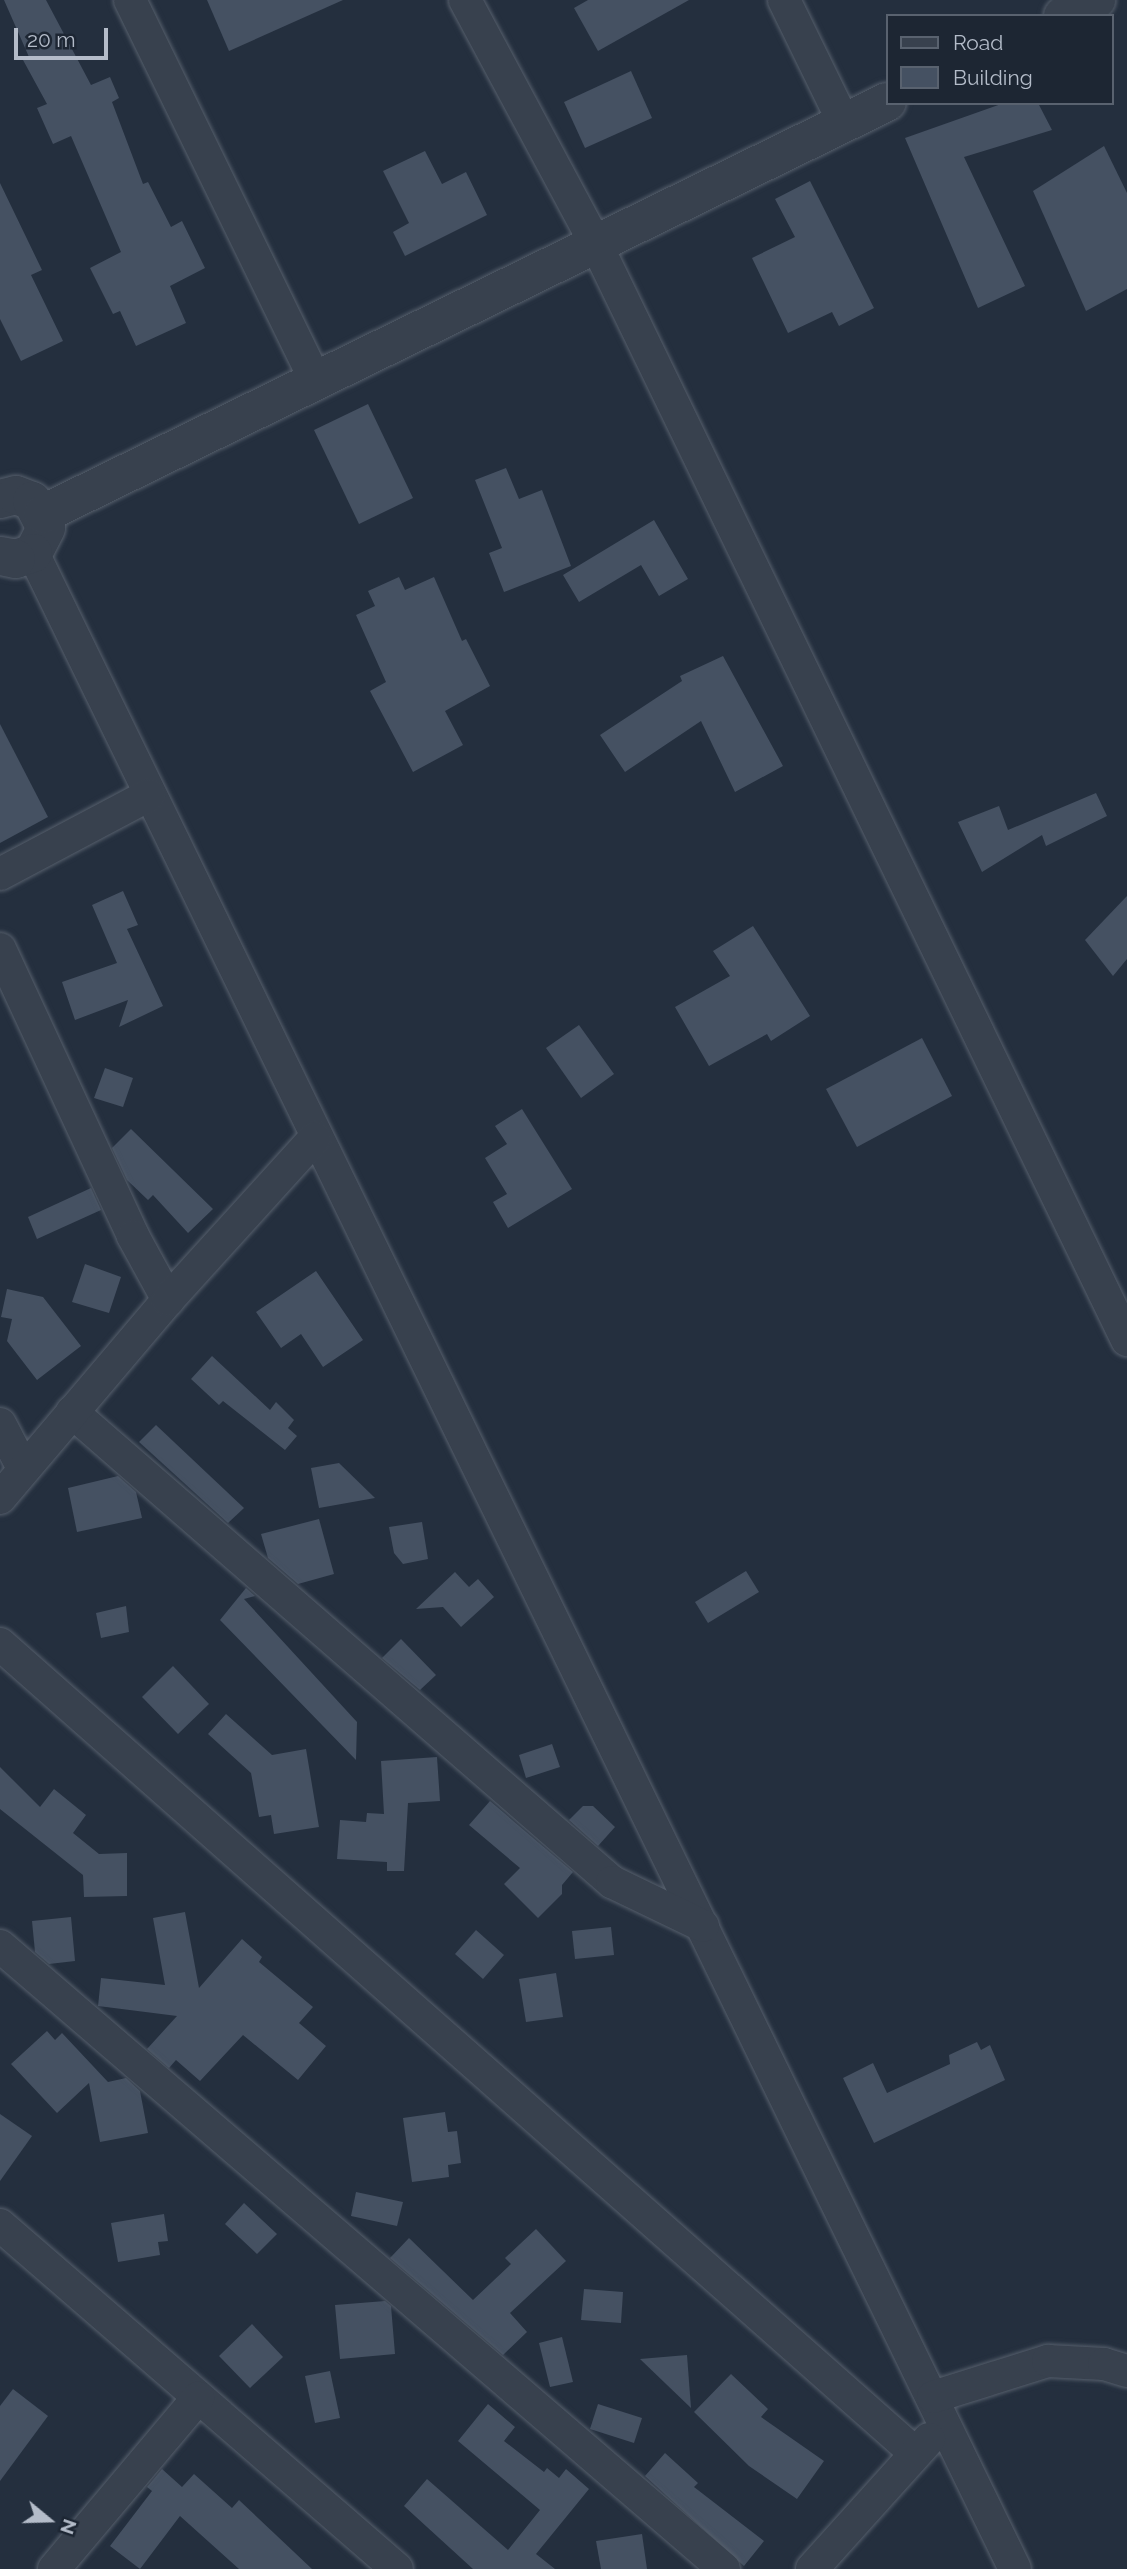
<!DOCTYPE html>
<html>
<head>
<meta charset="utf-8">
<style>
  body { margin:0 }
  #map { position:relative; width:1127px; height:2569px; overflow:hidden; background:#242f3e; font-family:Raleway,sans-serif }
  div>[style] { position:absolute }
  .building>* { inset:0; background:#455162 }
  .roads { filter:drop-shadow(0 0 2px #565f6c) drop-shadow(0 0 2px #565f6c) }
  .minor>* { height:32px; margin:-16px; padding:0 16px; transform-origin:16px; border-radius:16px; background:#38414e }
  .tertiary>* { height:38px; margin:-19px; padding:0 19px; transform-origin:19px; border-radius:19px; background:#38414e }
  span { translate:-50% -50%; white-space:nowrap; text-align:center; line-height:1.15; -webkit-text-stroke:6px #1d2633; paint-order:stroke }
  .legend { position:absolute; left:886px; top:14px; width:228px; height:91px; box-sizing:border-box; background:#1d2633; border:2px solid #59626f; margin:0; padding:9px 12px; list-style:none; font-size:21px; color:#b4bcc9 }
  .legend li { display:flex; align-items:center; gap:14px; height:35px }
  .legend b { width:35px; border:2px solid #59626f }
  .north { position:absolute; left:14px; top:2485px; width:70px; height:70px; -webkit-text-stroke:5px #1d2633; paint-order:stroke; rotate:109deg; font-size:19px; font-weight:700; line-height:28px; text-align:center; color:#b4bcc9 }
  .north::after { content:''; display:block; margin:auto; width:24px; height:32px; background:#b4bcc9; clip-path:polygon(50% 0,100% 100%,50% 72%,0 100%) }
  .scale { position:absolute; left:14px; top:28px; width:94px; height:32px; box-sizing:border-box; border:4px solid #b4bcc9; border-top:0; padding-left:9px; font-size:21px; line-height:24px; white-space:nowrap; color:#b4bcc9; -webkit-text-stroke:5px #1d2633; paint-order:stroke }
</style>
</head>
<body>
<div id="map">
  <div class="building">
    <i style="clip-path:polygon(4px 0,46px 0,91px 85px,110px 77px,119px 98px,112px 102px,143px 184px,148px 182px,171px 227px,182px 221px,205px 268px,170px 286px,186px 323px,136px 346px,120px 311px,113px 314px,90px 268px,121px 252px,71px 136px,53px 144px,37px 108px,47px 104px,23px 60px,29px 57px)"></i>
    <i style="clip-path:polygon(207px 0,343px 0,229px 51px)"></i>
    <i style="clip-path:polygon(588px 0,689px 0,598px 51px,574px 8px)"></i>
    <i style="clip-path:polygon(631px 71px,652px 118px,585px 148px,564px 102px)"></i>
    <i style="clip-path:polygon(1004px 103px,1038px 103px,1052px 130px,964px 157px,1025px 286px,978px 308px,905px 138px)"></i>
    <i style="clip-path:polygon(1104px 146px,1127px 193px,1127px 289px,1086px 311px,1033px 191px)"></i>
    <i style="clip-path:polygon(425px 151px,442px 184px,466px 172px,487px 215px,405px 256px,393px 232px,409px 223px,383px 171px)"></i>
    <i style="clip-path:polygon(810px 181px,874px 308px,839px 326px,832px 312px,788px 333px,752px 258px,795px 237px,775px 199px)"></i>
    <i style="clip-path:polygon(0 183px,42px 270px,31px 275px,63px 341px,21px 361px,0 319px)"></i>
    <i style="clip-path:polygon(368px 404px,413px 498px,359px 524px,314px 430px)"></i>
    <i style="clip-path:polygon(506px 468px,519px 499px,542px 490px,571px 566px,504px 592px,489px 553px,502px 548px,475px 480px)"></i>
    <i style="clip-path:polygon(654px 520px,688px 579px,659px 596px,641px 565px,579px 602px,563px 575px)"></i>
    <i style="clip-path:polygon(399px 577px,405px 590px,434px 577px,462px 641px,466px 639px,490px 686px,445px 711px,463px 745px,413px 772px,370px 691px,386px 682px,356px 615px,375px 606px,368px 591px)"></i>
    <i style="clip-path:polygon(723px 656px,783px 766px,735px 792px,701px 721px,625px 772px,600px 735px,682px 681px,680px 676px)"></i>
    <i style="clip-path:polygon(0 724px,48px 817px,0 843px)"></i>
    <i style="clip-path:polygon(1096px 793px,1107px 816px,1046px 846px,1042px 835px,982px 872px,958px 822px,999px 806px,1008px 830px)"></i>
    <i style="clip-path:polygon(123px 891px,138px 925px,127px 929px,163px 1006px,119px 1027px,128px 1000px,75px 1020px,62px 982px,117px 963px,92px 905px)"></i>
    <i style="clip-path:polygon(1127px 896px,1127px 959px,1113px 976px,1085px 940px)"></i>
    <i style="clip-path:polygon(753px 926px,810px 1016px,771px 1041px,767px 1034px,709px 1066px,675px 1007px,730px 976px,713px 951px)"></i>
    <i style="clip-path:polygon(579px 1025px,614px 1074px,581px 1098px,546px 1048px)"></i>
    <i style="clip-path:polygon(922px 1038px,952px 1096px,857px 1147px,826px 1089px)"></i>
    <i style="clip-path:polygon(105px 1068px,133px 1078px,123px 1107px,94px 1098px)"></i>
    <i style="clip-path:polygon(522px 1109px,572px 1189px,508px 1228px,493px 1202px,507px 1194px,485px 1158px,507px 1144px,495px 1126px)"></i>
    <i style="clip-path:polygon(131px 1129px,213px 1209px,188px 1233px,153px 1195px,148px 1200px,127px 1180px,112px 1148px)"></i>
    <i style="clip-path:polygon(91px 1188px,101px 1210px,37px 1239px,28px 1217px)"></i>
    <i style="clip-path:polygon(85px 1264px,121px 1277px,109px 1313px,72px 1302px)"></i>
    <i style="clip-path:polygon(316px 1271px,363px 1340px,323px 1367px,301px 1334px,281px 1348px,256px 1312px)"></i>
    <i style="clip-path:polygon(7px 1289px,43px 1297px,81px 1346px,37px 1380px,7px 1341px,12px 1319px,1px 1317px)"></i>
    <i style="clip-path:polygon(212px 1356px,270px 1410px,276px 1402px,294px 1420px,288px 1428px,297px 1436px,285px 1450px,223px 1401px,219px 1405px,191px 1379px)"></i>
    <i style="clip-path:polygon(156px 1425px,244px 1508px,228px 1523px,139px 1442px)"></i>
    <i style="clip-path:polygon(339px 1463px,375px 1498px,319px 1508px,311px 1468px)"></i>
    <i style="clip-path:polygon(118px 1476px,136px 1492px,142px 1518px,77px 1532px,68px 1488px)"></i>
    <i style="clip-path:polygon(319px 1519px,334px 1574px,298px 1584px,268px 1558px,261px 1534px)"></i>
    <i style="clip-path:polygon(422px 1522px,428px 1559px,403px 1564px,394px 1553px,389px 1527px)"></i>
    <i style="clip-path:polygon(746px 1571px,759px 1592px,708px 1623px,695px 1602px)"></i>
    <i style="clip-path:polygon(455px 1572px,469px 1587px,478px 1579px,494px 1597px,461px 1627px,443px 1607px,416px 1609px)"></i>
    <i style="clip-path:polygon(246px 1588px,255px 1596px,244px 1599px,357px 1722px,356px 1760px,220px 1620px)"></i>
    <i style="clip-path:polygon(126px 1606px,129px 1632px,101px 1638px,96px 1613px)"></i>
    <i style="clip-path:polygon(401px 1639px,436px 1675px,420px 1690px,382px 1658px)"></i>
    <i style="clip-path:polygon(173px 1666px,209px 1704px,178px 1734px,142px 1697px)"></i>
    <i style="clip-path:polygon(226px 1714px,272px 1755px,306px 1749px,319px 1827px,274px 1834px,271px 1815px,259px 1817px,251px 1773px,208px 1734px)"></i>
    <i style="clip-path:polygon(552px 1744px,560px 1767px,526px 1778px,519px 1755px)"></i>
    <i style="clip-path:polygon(437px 1757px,440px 1801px,408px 1803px,404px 1871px,387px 1871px,387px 1862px,337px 1859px,340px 1820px,366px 1822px,367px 1813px,384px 1814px,381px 1761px)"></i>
    <i style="clip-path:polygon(0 1767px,40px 1807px,54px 1789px,86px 1815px,73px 1833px,99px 1854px,127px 1853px,127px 1896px,84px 1897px,83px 1875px,0 1809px)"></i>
    <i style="clip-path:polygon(490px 1801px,573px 1872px,562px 1885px,562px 1894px,538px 1918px,504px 1884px,520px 1868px,469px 1825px)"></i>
    <i style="clip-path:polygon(583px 1806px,593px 1806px,615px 1827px,598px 1846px,569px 1820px)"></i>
    <i style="clip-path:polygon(185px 1912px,199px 1988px,242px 1939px,262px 1957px,259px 1962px,313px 2007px,299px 2023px,326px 2046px,298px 2080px,243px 2035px,200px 2081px,176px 2060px,169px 2068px,147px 2049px,177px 2016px,98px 2006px,101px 1978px,165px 1985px,153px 1918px)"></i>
    <i style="clip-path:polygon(71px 1917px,75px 1961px,49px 1964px,35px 1952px,32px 1921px)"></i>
    <i style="clip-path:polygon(611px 1927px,614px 1955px,575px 1959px,572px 1931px)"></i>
    <i style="clip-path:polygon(476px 1930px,504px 1955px,483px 1979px,455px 1954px)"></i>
    <i style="clip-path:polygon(556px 1973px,563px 2017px,526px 2022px,519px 1979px)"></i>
    <i style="clip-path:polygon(47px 2031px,55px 2040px,62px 2033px,108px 2082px,126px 2078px,140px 2091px,148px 2133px,100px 2142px,89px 2083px,57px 2113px,11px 2064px)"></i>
    <i style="clip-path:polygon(977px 2042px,981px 2050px,990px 2045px,1005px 2080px,874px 2143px,843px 2078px,873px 2063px,887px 2093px,950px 2064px,949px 2055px)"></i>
    <i style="clip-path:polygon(445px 2112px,448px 2132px,457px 2131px,461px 2163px,448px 2165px,449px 2177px,412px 2182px,403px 2118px)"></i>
    <i style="clip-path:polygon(0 2114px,32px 2136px,0 2181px)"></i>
    <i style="clip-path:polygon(356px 2192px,403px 2202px,397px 2226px,351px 2216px)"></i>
    <i style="clip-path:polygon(244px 2203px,277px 2234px,257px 2254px,225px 2224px)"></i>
    <i style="clip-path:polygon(164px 2214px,168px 2241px,158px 2242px,160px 2255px,118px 2262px,111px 2223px)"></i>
    <i style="clip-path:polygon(536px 2229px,566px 2261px,510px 2313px,527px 2332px,503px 2355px,390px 2258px,409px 2238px,473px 2300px,511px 2264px,505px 2258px)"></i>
    <i style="clip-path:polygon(584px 2289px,623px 2292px,621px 2323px,581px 2320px)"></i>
    <i style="clip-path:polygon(385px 2301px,391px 2306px,395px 2354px,340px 2359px,335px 2305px)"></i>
    <i style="clip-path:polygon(252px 2324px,283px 2357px,250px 2388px,219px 2356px)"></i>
    <i style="clip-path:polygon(562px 2337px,573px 2382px,550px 2387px,539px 2343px)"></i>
    <i style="clip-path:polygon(687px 2355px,691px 2408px,640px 2359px)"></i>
    <i style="clip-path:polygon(330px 2371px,340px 2418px,315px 2423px,305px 2376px)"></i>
    <i style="clip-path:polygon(731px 2374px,768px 2409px,761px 2417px,824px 2461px,797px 2499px,749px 2466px,694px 2412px)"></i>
    <i style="clip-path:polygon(13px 2389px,48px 2416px,0 2481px,0 2406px)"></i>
    <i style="clip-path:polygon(488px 2404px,515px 2427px,504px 2441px,544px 2472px,547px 2468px,559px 2478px,566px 2469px,589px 2489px,536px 2554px,555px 2569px,473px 2569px,404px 2506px,427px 2479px,508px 2550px,540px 2510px,458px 2441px)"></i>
    <i style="clip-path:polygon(598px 2404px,642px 2418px,634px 2443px,590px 2429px)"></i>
    <i style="clip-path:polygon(665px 2453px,698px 2483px,694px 2487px,764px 2541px,744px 2566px,645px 2476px)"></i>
    <i style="clip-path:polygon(162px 2469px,182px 2487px,194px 2474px,232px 2508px,239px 2500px,312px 2569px,239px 2569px,180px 2516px,140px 2569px,110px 2546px,152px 2491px,147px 2487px)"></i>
    <i style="clip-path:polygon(642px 2534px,647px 2569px,601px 2569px,596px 2541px)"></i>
  </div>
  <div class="roads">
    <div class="minor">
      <i style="left:130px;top:0;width:424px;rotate:64deg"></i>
      <i style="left:465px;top:0;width:277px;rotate:61.8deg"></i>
      <i style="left:596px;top:244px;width:1218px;rotate:64.15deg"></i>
      <i style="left:784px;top:0;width:137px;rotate:64deg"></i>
      <i style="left:33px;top:553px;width:2242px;rotate:64.03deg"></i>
      <i style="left:0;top:874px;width:169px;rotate:-27.9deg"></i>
      <i style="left:0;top:949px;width:316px;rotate:65.1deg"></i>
      <i style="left:133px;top:1236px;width:73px;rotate:61.3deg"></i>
      <i style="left:72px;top:1412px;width:716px;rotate:41.04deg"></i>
      <i style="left:612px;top:1882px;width:101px;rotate:25.8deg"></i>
      <i style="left:0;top:1424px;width:50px;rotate:62.4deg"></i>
      <i style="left:0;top:1498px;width:260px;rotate:-49.7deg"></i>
      <i style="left:168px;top:1300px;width:219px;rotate:-47.8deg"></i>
      <i style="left:0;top:1644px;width:1221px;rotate:41.48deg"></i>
      <i style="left:0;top:1946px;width:955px;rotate:40.71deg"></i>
      <i style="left:0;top:2225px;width:525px;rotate:40.91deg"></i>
      <i style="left:933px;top:2397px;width:121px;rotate:-17.4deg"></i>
      <i style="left:1048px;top:2361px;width:56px;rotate:3.1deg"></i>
      <i style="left:1104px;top:2364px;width:24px;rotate:17deg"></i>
      <i style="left:54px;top:2569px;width:224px;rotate:-49.9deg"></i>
      <i style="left:812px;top:2569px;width:175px;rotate:-48deg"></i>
    </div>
    <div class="tertiary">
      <i style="left:1063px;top:16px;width:37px;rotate:-26deg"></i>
      <i style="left:0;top:499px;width:16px;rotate:-14deg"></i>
      <i style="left:16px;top:495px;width:17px;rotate:21deg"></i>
      <i style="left:32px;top:501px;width:30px;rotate:63deg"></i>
      <i style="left:46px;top:528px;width:28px;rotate:117deg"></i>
      <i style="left:33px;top:553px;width:18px;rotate:161deg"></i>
      <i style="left:16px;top:559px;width:16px;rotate:-169deg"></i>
      <i style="left:43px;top:514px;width:939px;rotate:-26.02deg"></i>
    </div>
  </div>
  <ul class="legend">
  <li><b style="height:9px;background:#38414e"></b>Road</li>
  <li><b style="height:19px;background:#455162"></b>Building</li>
  </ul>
  <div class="north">N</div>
  <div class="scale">20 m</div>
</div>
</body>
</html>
